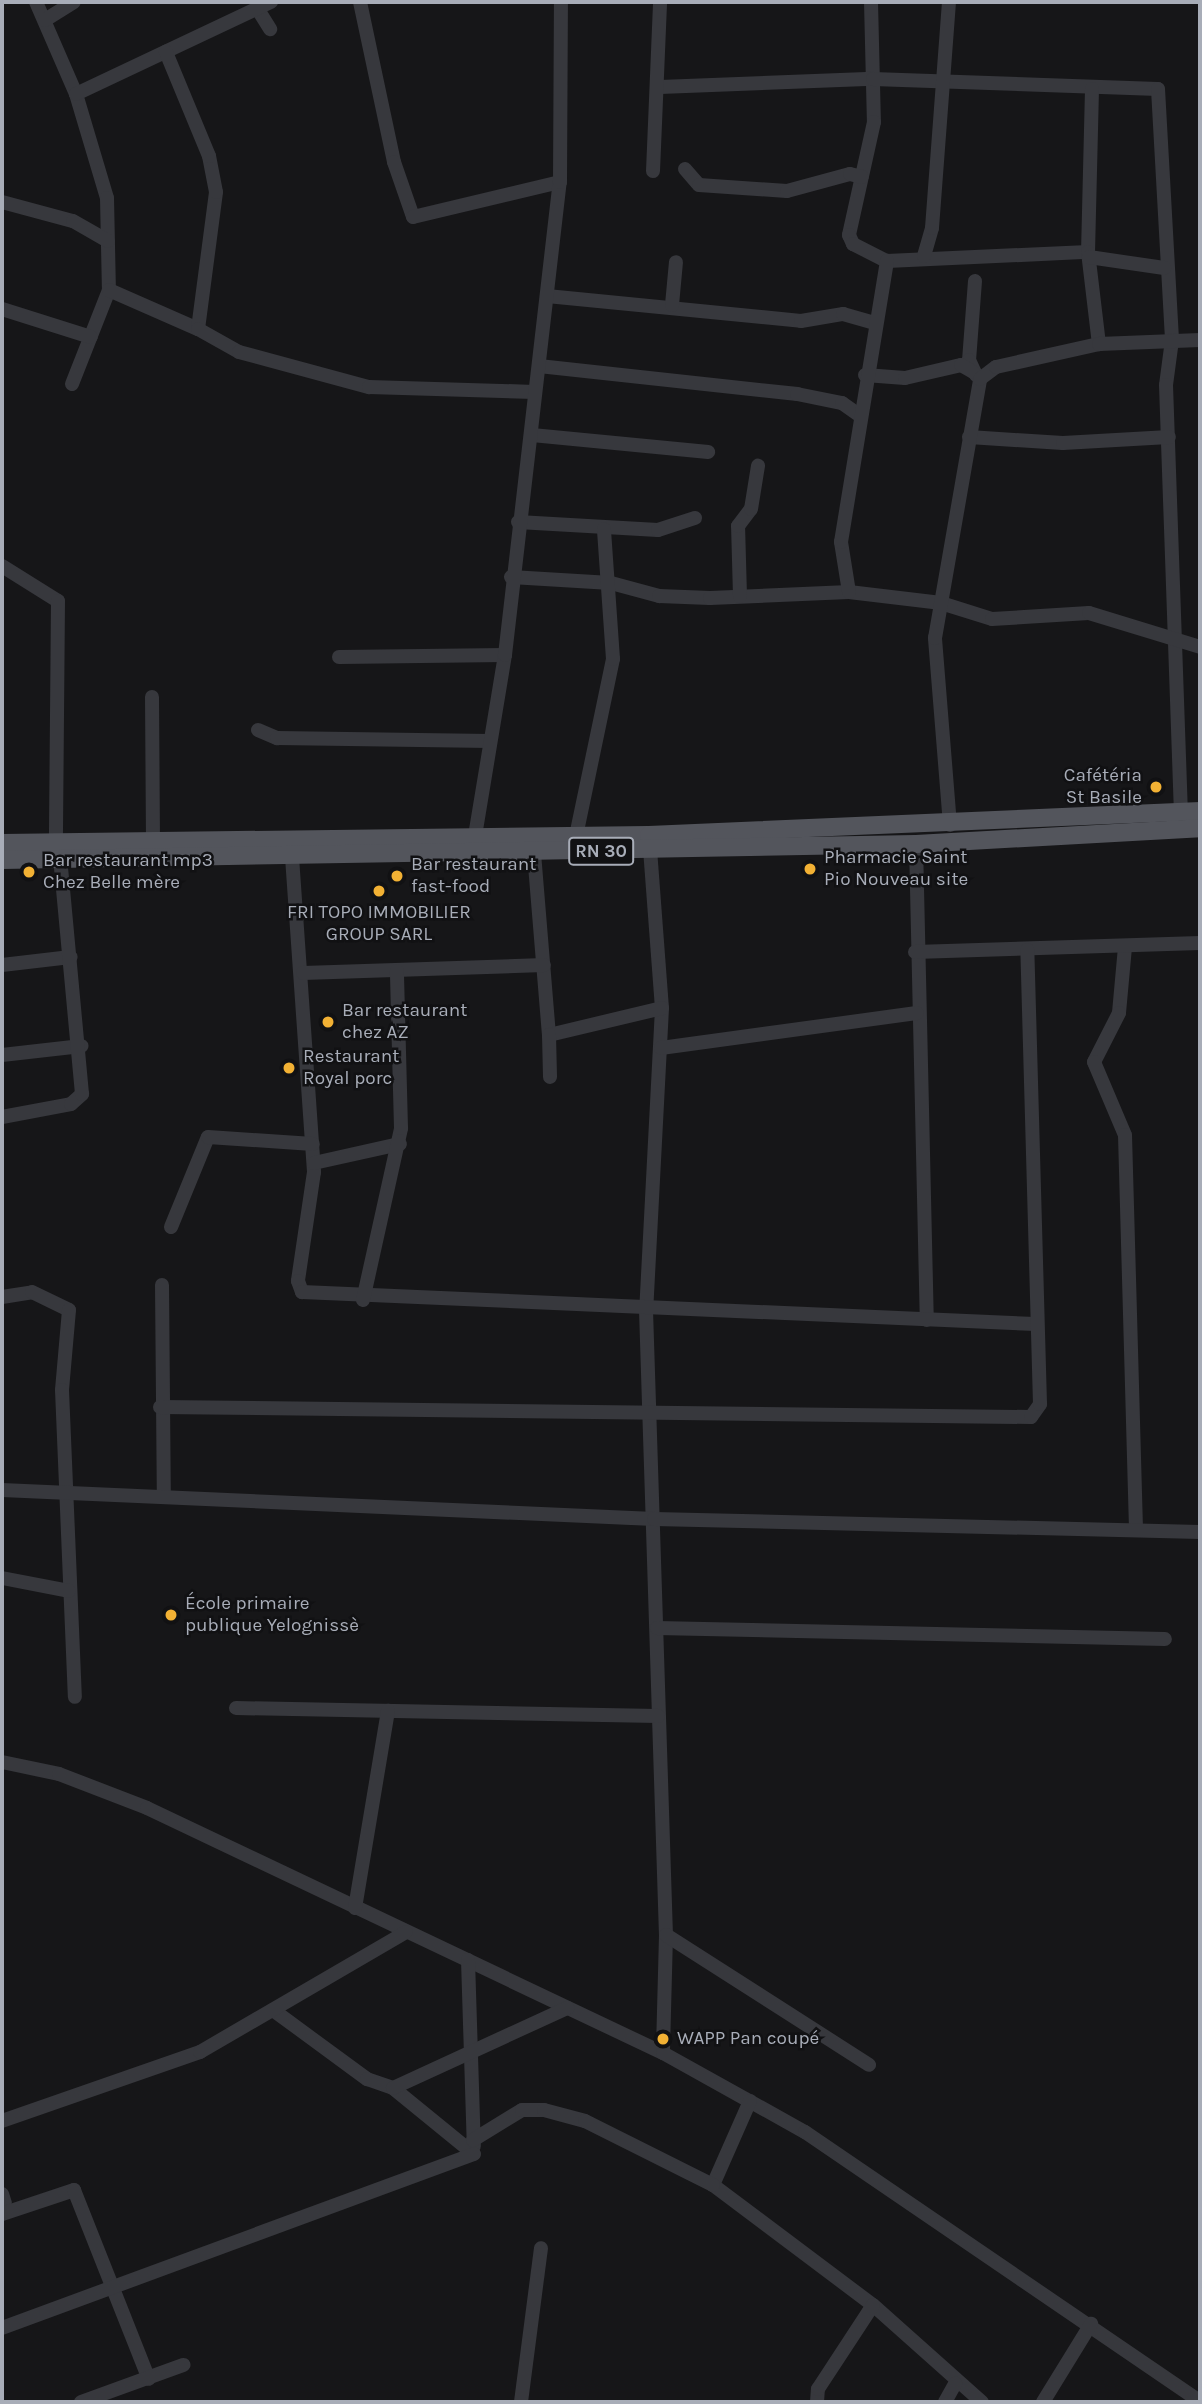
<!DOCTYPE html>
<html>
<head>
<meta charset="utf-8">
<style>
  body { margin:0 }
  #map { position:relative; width:1202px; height:2404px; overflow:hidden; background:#161618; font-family:Karla,sans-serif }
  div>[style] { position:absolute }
  .minor>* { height:14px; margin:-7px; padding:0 7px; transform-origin:7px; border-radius:7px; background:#37383d }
  .major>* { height:18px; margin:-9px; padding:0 9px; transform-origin:9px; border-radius:9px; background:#53555c }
  .dots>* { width:19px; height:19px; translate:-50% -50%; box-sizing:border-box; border:4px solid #111113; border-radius:50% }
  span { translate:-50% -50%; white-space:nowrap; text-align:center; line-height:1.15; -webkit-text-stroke:5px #111113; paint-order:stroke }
  .shield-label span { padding:2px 5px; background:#111113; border:2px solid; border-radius:5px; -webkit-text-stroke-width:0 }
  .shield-label { font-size:18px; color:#a8adb8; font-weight:700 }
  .poi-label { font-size:19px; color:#a8adb8 }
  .right { translate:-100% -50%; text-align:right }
  .left { translate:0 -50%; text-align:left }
  .frame { position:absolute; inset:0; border:4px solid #a8adb8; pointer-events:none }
</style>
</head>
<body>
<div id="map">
  <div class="minor">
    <i style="left:36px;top:2px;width:100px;rotate:66.5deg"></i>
    <i style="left:76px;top:94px;width:109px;rotate:73.4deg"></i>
    <i style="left:107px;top:198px;width:92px;rotate:88.8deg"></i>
    <i style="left:109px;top:290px;width:101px;rotate:111.5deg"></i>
    <i style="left:360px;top:2px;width:164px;rotate:78deg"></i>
    <i style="left:394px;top:162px;width:58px;rotate:70.9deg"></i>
    <i style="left:413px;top:217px;width:151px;rotate:-13.4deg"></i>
    <i style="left:871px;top:2px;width:120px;rotate:88.6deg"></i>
    <i style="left:874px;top:122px;width:116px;rotate:102.5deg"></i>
    <i style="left:849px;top:235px;width:10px;rotate:66deg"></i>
    <i style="left:853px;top:244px;width:38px;rotate:27deg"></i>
    <i style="left:887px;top:261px;width:201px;rotate:-2.6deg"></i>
    <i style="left:257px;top:8px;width:25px;rotate:58deg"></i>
    <i style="left:45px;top:20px;width:34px;rotate:-32deg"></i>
    <i style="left:660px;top:87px;width:213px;rotate:-2.2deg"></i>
    <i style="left:873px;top:79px;width:285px;rotate:2deg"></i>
    <i style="left:1158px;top:89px;width:251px;rotate:86.8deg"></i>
    <i style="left:1172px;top:340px;width:45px;rotate:97.6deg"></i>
    <i style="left:1166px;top:385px;width:427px;rotate:88deg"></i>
    <i style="left:1092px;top:89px;width:163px;rotate:91.4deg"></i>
    <i style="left:1088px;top:252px;width:93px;rotate:83.2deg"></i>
    <i style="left:76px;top:94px;width:216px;rotate:-25.3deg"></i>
    <i style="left:685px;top:169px;width:21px;rotate:49deg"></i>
    <i style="left:699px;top:185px;width:88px;rotate:3.9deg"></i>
    <i style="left:787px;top:191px;width:65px;rotate:-15.1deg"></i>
    <i style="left:850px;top:174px;width:12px;rotate:14deg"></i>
    <i style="left:653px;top:171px;width:169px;rotate:-87.6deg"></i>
    <i style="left:2px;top:202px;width:73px;rotate:15deg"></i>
    <i style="left:73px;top:221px;width:40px;rotate:29.7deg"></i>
    <i style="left:924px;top:256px;width:29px;rotate:-74deg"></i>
    <i style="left:932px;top:228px;width:227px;rotate:-85.7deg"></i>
    <i style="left:1089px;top:257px;width:76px;rotate:8.3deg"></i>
    <i style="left:975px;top:281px;width:79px;rotate:94.3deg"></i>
    <i style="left:969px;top:360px;width:17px;rotate:65deg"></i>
    <i style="left:109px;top:290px;width:97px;rotate:23.7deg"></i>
    <i style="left:198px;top:329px;width:138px;rotate:-82.5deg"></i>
    <i style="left:216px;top:192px;width:37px;rotate:-101deg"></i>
    <i style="left:209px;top:156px;width:113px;rotate:-112.5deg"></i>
    <i style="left:547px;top:296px;width:255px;rotate:5.6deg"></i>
    <i style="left:801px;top:321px;width:43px;rotate:-9.5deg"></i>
    <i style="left:843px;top:314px;width:32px;rotate:16deg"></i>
    <i style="left:672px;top:305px;width:43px;rotate:-84.7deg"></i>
    <i style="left:2px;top:309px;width:93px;rotate:17.5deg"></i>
    <i style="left:198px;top:329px;width:47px;rotate:29.3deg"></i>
    <i style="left:239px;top:352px;width:135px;rotate:15.1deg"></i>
    <i style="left:369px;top:387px;width:165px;rotate:1.7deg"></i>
    <i style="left:539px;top:366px;width:260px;rotate:6.2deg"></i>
    <i style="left:797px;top:394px;width:46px;rotate:11.3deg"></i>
    <i style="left:842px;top:403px;width:19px;rotate:35deg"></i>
    <i style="left:865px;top:375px;width:40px;rotate:4.3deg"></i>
    <i style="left:905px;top:378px;width:57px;rotate:-13.1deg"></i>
    <i style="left:961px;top:365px;width:14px;rotate:30deg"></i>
    <i style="left:532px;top:435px;width:177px;rotate:5.5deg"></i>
    <i style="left:969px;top:437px;width:94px;rotate:3.7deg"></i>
    <i style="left:1063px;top:443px;width:106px;rotate:-3.2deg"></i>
    <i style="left:518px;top:522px;width:140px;rotate:3.3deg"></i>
    <i style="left:658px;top:530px;width:39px;rotate:-18deg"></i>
    <i style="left:2px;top:566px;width:66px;rotate:32deg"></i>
    <i style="left:58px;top:601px;width:240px;rotate:90.5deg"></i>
    <i style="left:511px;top:577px;width:100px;rotate:3.4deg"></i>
    <i style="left:611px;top:583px;width:50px;rotate:15.2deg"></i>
    <i style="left:659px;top:596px;width:51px;rotate:2.2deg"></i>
    <i style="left:710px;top:598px;width:139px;rotate:-2.5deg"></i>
    <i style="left:849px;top:592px;width:93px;rotate:6.8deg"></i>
    <i style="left:941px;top:603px;width:53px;rotate:17.4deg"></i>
    <i style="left:992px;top:619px;width:97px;rotate:-3.5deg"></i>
    <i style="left:1089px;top:613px;width:116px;rotate:17deg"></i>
    <i style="left:849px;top:592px;width:51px;rotate:-99.1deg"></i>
    <i style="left:841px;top:542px;width:285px;rotate:-80.7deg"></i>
    <i style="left:740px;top:596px;width:70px;rotate:-91.6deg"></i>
    <i style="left:738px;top:526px;width:21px;rotate:-53deg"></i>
    <i style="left:751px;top:509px;width:44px;rotate:-80.8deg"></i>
    <i style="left:339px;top:657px;width:166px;rotate:-0.7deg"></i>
    <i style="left:152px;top:697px;width:143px;rotate:89.6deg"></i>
    <i style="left:258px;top:730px;width:21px;rotate:23deg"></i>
    <i style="left:277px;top:738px;width:213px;rotate:0.8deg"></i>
    <i style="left:950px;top:825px;width:188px;rotate:-94.6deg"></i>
    <i style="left:935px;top:638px;width:263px;rotate:-80.1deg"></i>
    <i style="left:980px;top:379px;width:20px;rotate:-37deg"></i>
    <i style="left:996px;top:367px;width:106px;rotate:-12.6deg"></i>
    <i style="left:1099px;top:344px;width:101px;rotate:-2.3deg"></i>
    <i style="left:475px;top:836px;width:183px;rotate:-80.6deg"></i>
    <i style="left:505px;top:655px;width:476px;rotate:-83.4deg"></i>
    <i style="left:560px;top:182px;width:180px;rotate:-89.7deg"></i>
    <i style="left:576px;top:836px;width:181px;rotate:-78.2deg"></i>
    <i style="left:613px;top:659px;width:130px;rotate:-94deg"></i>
    <i style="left:916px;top:844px;width:476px;rotate:88.7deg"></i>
    <i style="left:650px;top:849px;width:159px;rotate:85.7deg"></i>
    <i style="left:662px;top:1008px;width:302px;rotate:93deg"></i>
    <i style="left:646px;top:1310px;width:625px;rotate:88.17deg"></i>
    <i style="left:666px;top:1935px;width:118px;rotate:91.5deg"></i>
    <i style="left:534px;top:853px;width:183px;rotate:85.3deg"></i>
    <i style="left:549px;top:1035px;width:116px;rotate:-13.4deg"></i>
    <i style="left:292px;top:857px;width:316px;rotate:86deg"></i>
    <i style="left:314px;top:1172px;width:110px;rotate:98.4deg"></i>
    <i style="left:298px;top:1281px;width:12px;rotate:70deg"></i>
    <i style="left:302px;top:1292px;width:734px;rotate:2.5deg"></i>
    <i style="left:1125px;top:947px;width:66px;rotate:95.2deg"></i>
    <i style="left:1119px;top:1013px;width:55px;rotate:117deg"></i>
    <i style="left:1094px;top:1062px;width:79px;rotate:67deg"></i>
    <i style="left:1125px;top:1135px;width:395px;rotate:88.4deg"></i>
    <i style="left:915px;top:952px;width:285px;rotate:-1.8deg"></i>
    <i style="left:2px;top:965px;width:69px;rotate:-6.6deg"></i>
    <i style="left:303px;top:973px;width:241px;rotate:-1.9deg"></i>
    <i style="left:549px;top:1035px;width:42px;rotate:88.6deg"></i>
    <i style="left:661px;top:1048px;width:258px;rotate:-7.8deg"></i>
    <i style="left:2px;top:1055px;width:80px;rotate:-6.5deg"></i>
    <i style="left:2px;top:1117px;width:70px;rotate:-10.7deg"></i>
    <i style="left:71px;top:1104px;width:15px;rotate:-42deg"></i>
    <i style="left:82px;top:1094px;width:236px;rotate:-95.3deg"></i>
    <i style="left:314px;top:1163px;width:88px;rotate:-12.5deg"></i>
    <i style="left:171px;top:1227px;width:97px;rotate:-67.7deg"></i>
    <i style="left:208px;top:1137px;width:105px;rotate:3.8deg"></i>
    <i style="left:162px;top:1285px;width:212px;rotate:89.5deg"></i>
    <i style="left:2px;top:1297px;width:30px;rotate:-9deg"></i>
    <i style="left:32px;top:1292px;width:41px;rotate:25.9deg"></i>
    <i style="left:69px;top:1310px;width:80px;rotate:95deg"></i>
    <i style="left:62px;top:1390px;width:307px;rotate:87.6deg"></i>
    <i style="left:363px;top:1300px;width:176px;rotate:-77.5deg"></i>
    <i style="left:401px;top:1128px;width:157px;rotate:-91.5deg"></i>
    <i style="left:160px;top:1407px;width:871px;rotate:0.66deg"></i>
    <i style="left:1031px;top:1417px;width:16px;rotate:-55deg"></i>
    <i style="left:1040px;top:1404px;width:454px;rotate:-91.6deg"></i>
    <i style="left:2px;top:1490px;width:653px;rotate:2.55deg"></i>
    <i style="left:654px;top:1519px;width:546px;rotate:1.36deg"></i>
    <i style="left:2px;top:1578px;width:68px;rotate:11deg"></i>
    <i style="left:657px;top:1628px;width:508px;rotate:1.24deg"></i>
    <i style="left:236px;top:1708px;width:422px;rotate:1.1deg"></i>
    <i style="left:2px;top:1762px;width:58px;rotate:11.9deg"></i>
    <i style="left:59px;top:1774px;width:94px;rotate:21.1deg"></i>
    <i style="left:147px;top:1808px;width:571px;rotate:25.4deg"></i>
    <i style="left:663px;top:2053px;width:162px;rotate:29.1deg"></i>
    <i style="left:805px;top:2132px;width:478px;rotate:34.3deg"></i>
    <i style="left:355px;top:1908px;width:200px;rotate:-80.5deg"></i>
    <i style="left:666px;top:1935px;width:241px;rotate:32.6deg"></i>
    <i style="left:468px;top:1960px;width:186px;rotate:88.2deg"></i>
    <i style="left:273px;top:2010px;width:117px;rotate:36.3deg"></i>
    <i style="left:367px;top:2079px;width:28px;rotate:19deg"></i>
    <i style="left:393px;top:2088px;width:104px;rotate:39.2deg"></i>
    <i style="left:393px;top:2088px;width:192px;rotate:-24.7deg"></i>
    <i style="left:750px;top:2101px;width:92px;rotate:113.8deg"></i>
    <i style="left:713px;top:2185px;width:200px;rotate:36.9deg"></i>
    <i style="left:873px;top:2305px;width:146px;rotate:41.7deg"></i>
    <i style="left:2px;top:2121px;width:210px;rotate:-19.2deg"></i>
    <i style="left:200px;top:2052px;width:238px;rotate:-30.2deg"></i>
    <i style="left:473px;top:2140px;width:57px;rotate:-31.5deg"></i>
    <i style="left:522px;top:2110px;width:22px"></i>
    <i style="left:544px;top:2110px;width:42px;rotate:15deg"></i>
    <i style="left:585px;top:2121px;width:143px;rotate:26.6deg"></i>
    <i style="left:2px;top:2194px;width:9px;rotate:72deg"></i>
    <i style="left:2px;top:2214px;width:76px;rotate:-18.4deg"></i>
    <i style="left:74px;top:2190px;width:203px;rotate:68.4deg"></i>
    <i style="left:2px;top:2328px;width:503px;rotate:-20.24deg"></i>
    <i style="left:81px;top:2402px;width:109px;rotate:-19.9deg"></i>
    <i style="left:521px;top:2402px;width:155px;rotate:-82.6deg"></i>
    <i style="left:817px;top:2402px;width:13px;rotate:-86deg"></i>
    <i style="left:818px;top:2389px;width:100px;rotate:-56.8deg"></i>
    <i style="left:945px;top:2402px;width:21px;rotate:-61deg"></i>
    <i style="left:1043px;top:2402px;width:92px;rotate:-58.4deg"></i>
  </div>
  <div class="major">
    <i style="left:2px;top:843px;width:647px;rotate:-0.71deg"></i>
    <i style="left:649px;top:835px;width:552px;rotate:-2.49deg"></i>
    <i style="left:2px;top:860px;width:914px;rotate:-1deg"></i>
    <i style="left:916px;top:844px;width:284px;rotate:-3.2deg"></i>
  </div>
  <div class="dots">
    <i style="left:1156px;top:787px;background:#f2b134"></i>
    <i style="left:810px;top:869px;background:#f2b134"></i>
    <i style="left:29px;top:872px;background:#f2b134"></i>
    <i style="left:397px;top:876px;background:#f2b134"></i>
    <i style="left:379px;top:891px;background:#f2b134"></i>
    <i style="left:328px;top:1022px;background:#f2b134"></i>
    <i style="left:289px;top:1068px;background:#f2b134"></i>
    <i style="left:171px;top:1615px;background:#f2b134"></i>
    <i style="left:663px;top:2039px;background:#f2b134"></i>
  </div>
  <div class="shield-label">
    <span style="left:601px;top:851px">RN 30</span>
  </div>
  <div class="poi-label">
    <span class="right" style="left:1142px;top:787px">Cafétéria<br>St Basile</span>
    <span class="left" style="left:824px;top:869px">Pharmacie Saint<br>Pio Nouveau site</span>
    <span class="left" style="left:43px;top:872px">Bar restaurant mp3<br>Chez Belle mère</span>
    <span class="left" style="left:411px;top:876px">Bar restaurant<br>fast-food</span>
    <span style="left:379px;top:924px">FRI TOPO IMMOBILIER<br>GROUP SARL</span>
    <span class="left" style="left:342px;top:1022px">Bar restaurant<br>chez AZ</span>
    <span class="left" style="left:303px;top:1068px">Restaurant<br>Royal porc</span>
    <span class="left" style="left:185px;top:1615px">École primaire<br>publique Yelognissè</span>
    <span class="left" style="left:677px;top:2039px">WAPP Pan coupé</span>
  </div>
  <div class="frame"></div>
</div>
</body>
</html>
